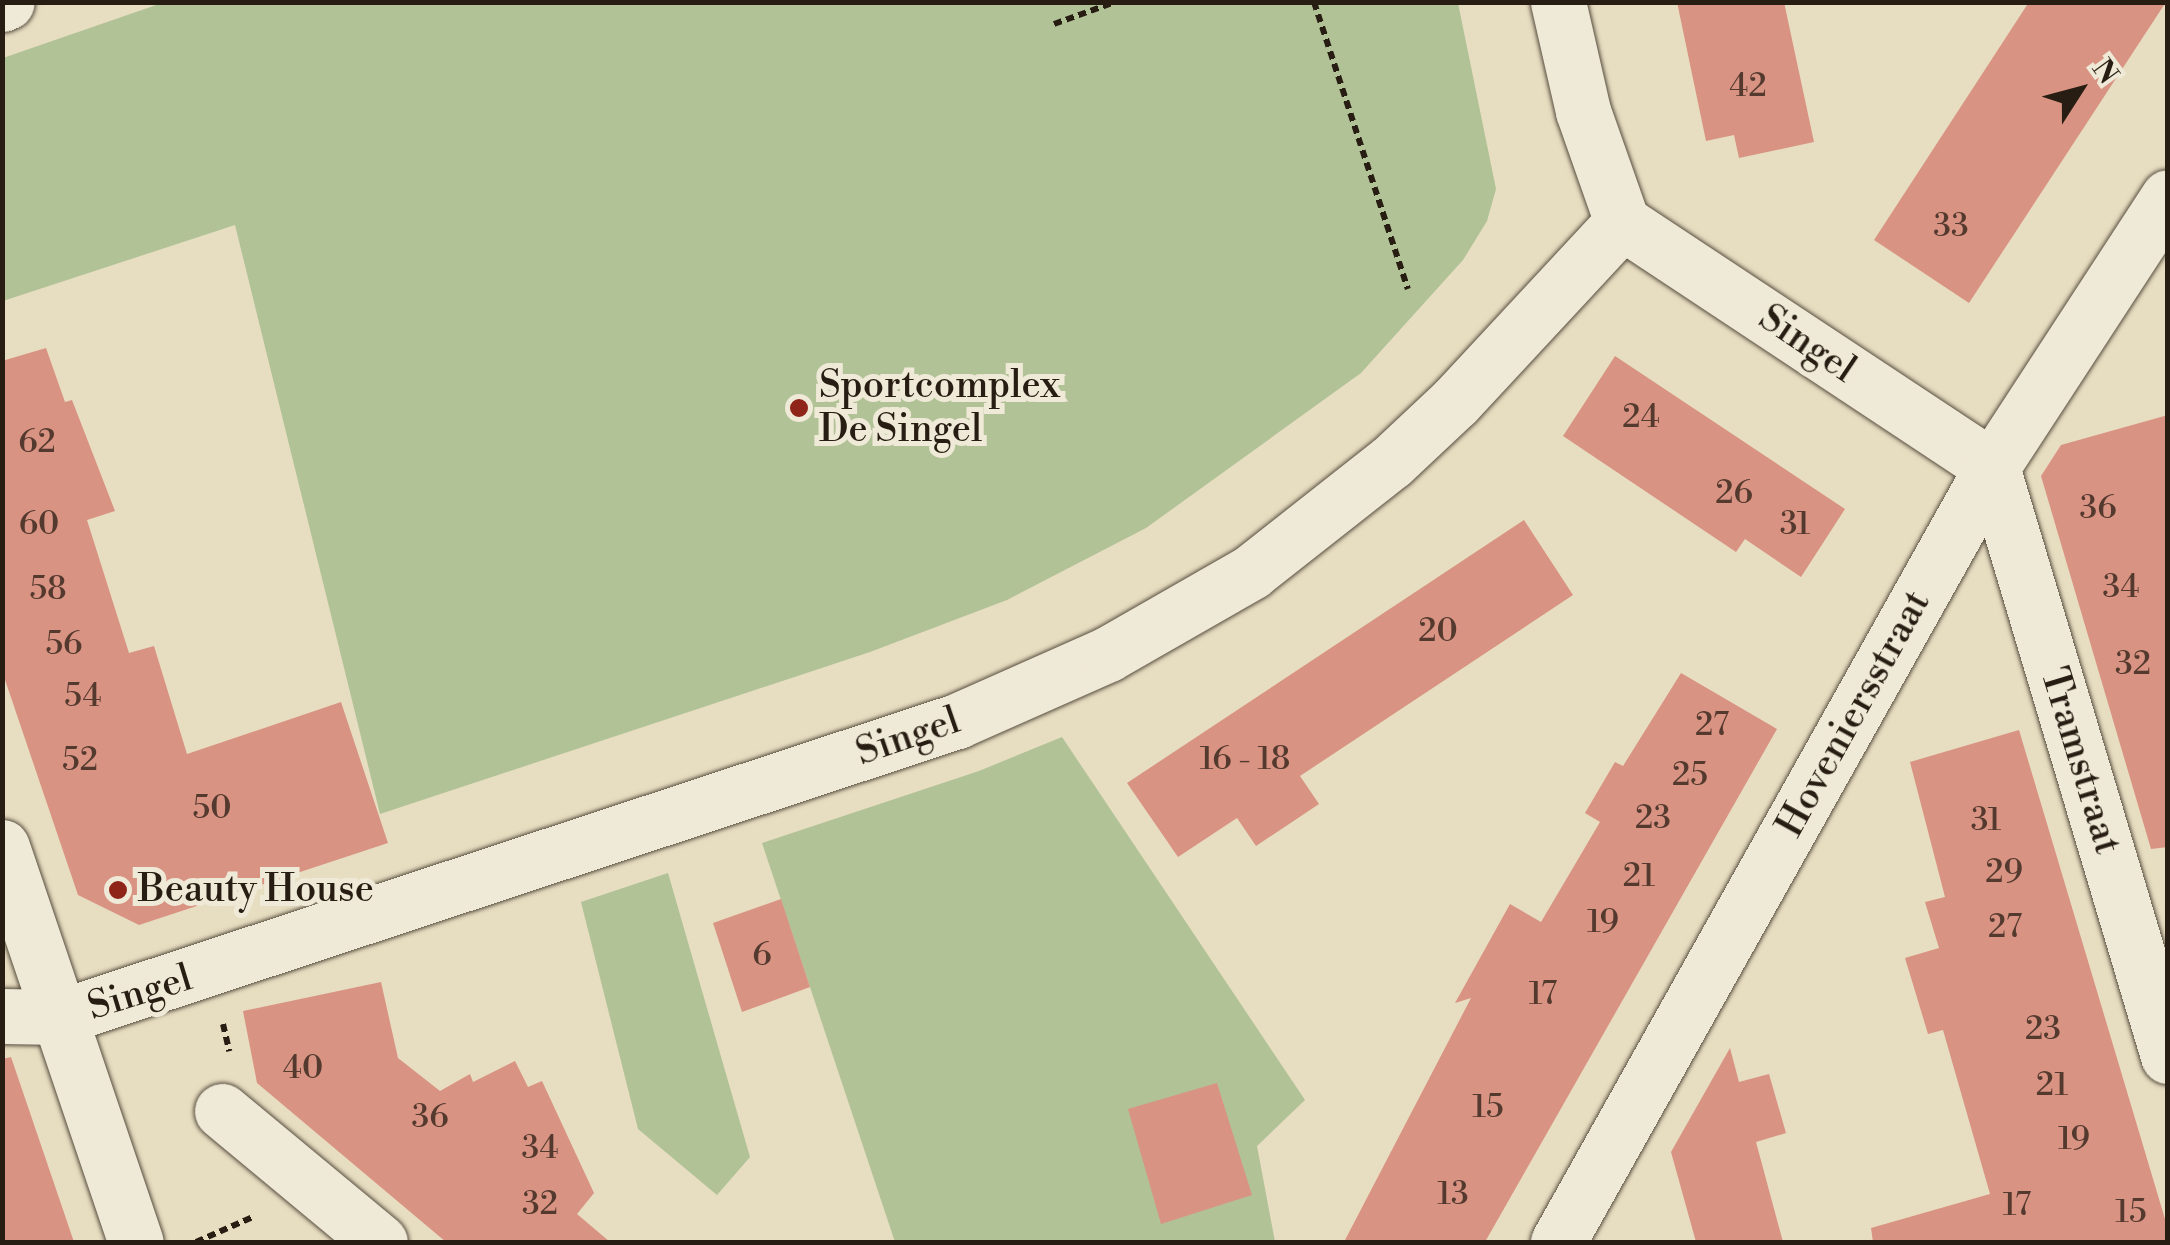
<!DOCTYPE html>
<html>
<head>
<meta charset="utf-8">
<style>
  body { margin:0 }
  #map { position:relative; width:2170px; height:1245px; overflow:hidden; background:#e7ddc1; font-family:"Libre Bodoni",serif }
  div>[style] { position:absolute }
  .green>* { inset:0; background:#b1c297 }
  .building>* { inset:0; background:#d99383 }
  .path>* { height:6px; margin-top:-3px; transform-origin:0; background:repeating-linear-gradient(90deg,#271d12 0 8px,transparent 0 13px) }
  .roads { filter:drop-shadow(0 0 2px #574d3e) drop-shadow(0 0 2px #574d3e) }
  .minor>* { height:55px; margin:-27.5px; padding:0 27.5px; transform-origin:27.5px; border-radius:27.5px; background:#efe9d7 }
  .dots>* { width:28px; height:28px; translate:-50% -50%; box-sizing:border-box; border:5px solid #efe9d7; border-radius:50% }
  span { translate:-50% -50%; white-space:nowrap; text-align:center; line-height:1.15; -webkit-text-stroke:10px #efe9d7; paint-order:stroke }
  .number-label { font-size:32px; color:#543a2e }
  .number-label span { -webkit-text-stroke-width:0 }
  .street-label { font-size:38px; color:#271d12 }
  .poi-label { font-size:38px; color:#271d12 }
  .left { translate:0 -50%; text-align:left }
  .frame { position:absolute; inset:0; border:5px solid #271d12; pointer-events:none }
  .north { position:absolute; left:2030px; top:40px; width:100px; height:100px; -webkit-text-stroke:8px #efe9d7; paint-order:stroke; rotate:54deg; font-size:28px; font-weight:700; line-height:40px; text-align:center; color:#271d12 }
  .north::after { content:''; display:block; margin:auto; width:35px; height:45px; background:#271d12; clip-path:polygon(50% 0,100% 100%,50% 72%,0 100%) }
</style>
</head>
<body>
<div id="map">
  <div class="green">
    <i style="clip-path:polygon(162px 3px,1458px 3px,1496px 189px,1487px 221px,1463px 260px,1361px 373px,1146px 528px,1007px 600px,870px 652px,380px 814px,235px 225px,3px 301px,3px 58px)"></i>
    <i style="clip-path:polygon(1062px 737px,1305px 1100px,1257px 1146px,1275px 1242px,895px 1242px,762px 843px,979px 771px)"></i>
    <i style="clip-path:polygon(668px 873px,750px 1157px,717px 1195px,638px 1129px,581px 902px)"></i>
  </div>
  <div class="building">
    <i style="clip-path:polygon(1677px 2px,1784px 2px,1814px 142px,1739px 158px,1734px 135px,1706px 141px)"></i>
    <i style="clip-path:polygon(2029px 2px,2166px 2px,1969px 303px,1874px 240px)"></i>
    <i style="clip-path:polygon(46px 348px,65px 402px,72px 400px,115px 511px,87px 520px,129px 653px,154px 646px,187px 754px,341px 702px,388px 843px,139px 925px,78px 895px,2px 671px,2px 361px)"></i>
    <i style="clip-path:polygon(1615px 356px,1845px 509px,1801px 577px,1745px 539px,1736px 552px,1563px 436px)"></i>
    <i style="clip-path:polygon(2168px 415px,2168px 847px,2151px 849px,2041px 476px,2061px 445px)"></i>
    <i style="clip-path:polygon(1524px 520px,1573px 595px,1300px 776px,1319px 804px,1256px 846px,1237px 818px,1178px 857px,1127px 783px)"></i>
    <i style="clip-path:polygon(1681px 673px,1777px 729px,1485px 1242px,1344px 1242px,1471px 998px,1455px 1003px,1510px 904px,1541px 922px,1600px 822px,1585px 813px,1615px 762px,1623px 766px)"></i>
    <i style="clip-path:polygon(2019px 730px,2168px 1229px,2168px 1242px,1873px 1242px,1871px 1228px,1990px 1194px,1943px 1030px,1928px 1034px,1905px 958px,1939px 948px,1925px 902px,1945px 897px,1910px 762px)"></i>
    <i style="clip-path:polygon(781px 899px,810px 987px,742px 1012px,713px 923px)"></i>
    <i style="clip-path:polygon(381px 982px,398px 1058px,440px 1091px,470px 1074px,473px 1082px,515px 1061px,528px 1087px,542px 1081px,594px 1193px,577px 1214px,610px 1242px,446px 1242px,257px 1083px,243px 1011px)"></i>
    <i style="clip-path:polygon(1730px 1048px,1739px 1082px,1769px 1074px,1786px 1133px,1756px 1142px,1783px 1242px,1696px 1242px,1671px 1152px)"></i>
    <i style="clip-path:polygon(11px 1057px,74px 1242px,2px 1242px,2px 1059px)"></i>
    <i style="clip-path:polygon(1217px 1083px,1252px 1195px,1161px 1224px,1128px 1109px)"></i>
  </div>
  <div class="path">
    <i style="left:1314px;top:2px;width:302px;rotate:71.9deg"></i>
    <i style="left:1054px;top:24px;width:65px;rotate:-19.8deg"></i>
    <i style="left:223px;top:1024px;width:28px;rotate:77deg"></i>
    <i style="left:196px;top:1242px;width:64px;rotate:-23.8deg"></i>
  </div>
  <div class="roads">
    <div class="minor">
      <i style="left:2px;top:4px;width:5px;rotate:-22deg"></i>
      <i style="left:1622px;top:222px;width:444px;rotate:33.5deg"></i>
      <i style="left:1992px;top:467px;width:615px;rotate:73.36deg"></i>
      <i style="left:2px;top:847px;width:417px;rotate:71.3deg"></i>
      <i style="left:2px;top:1016px;width:58px;rotate:1deg"></i>
      <i style="left:60px;top:1017px;width:945px;rotate:-18.26deg"></i>
      <i style="left:957px;top:721px;width:165px;rotate:-23.9deg"></i>
      <i style="left:1108px;top:654px;width:165px;rotate:-29.8deg"></i>
      <i style="left:1251px;top:572px;width:178px;rotate:-38.2deg"></i>
      <i style="left:1391px;top:462px;width:88px;rotate:-43.2deg"></i>
      <i style="left:1455px;top:402px;width:246px;rotate:-47.1deg"></i>
      <i style="left:1622px;top:222px;width:118px;rotate:-109.4deg"></i>
      <i style="left:1583px;top:111px;width:112px;rotate:-102.9deg"></i>
      <i style="left:222px;top:1111px;width:205px;rotate:39.7deg"></i>
      <i style="left:1558px;top:1242px;width:888px;rotate:-60.75deg"></i>
      <i style="left:1992px;top:467px;width:322px;rotate:-56.9deg"></i>
    </div>
  </div>
  <div class="dots">
    <i style="left:799px;top:408px;background:#8f2418"></i>
    <i style="left:118px;top:890px;background:#8f2418"></i>
  </div>
  <div class="number-label">
    <span style="left:1748px;top:86px">42</span>
    <span style="left:1951px;top:226px">33</span>
    <span style="left:1641px;top:417px">24</span>
    <span style="left:37px;top:442px">62</span>
    <span style="left:1734px;top:493px">26</span>
    <span style="left:2098px;top:508px">36</span>
    <span style="left:39px;top:524px">60</span>
    <span style="left:1795px;top:524px">31</span>
    <span style="left:2121px;top:587px">34</span>
    <span style="left:48px;top:589px">58</span>
    <span style="left:1438px;top:631px">20</span>
    <span style="left:64px;top:644px">56</span>
    <span style="left:2133px;top:664px">32</span>
    <span style="left:83px;top:696px">54</span>
    <span style="left:1712px;top:725px">27</span>
    <span style="left:1245px;top:759px">16 - 18</span>
    <span style="left:80px;top:760px">52</span>
    <span style="left:1690px;top:775px">25</span>
    <span style="left:212px;top:808px">50</span>
    <span style="left:1653px;top:818px">23</span>
    <span style="left:1986px;top:820px">31</span>
    <span style="left:2004px;top:872px">29</span>
    <span style="left:1639px;top:876px">21</span>
    <span style="left:1603px;top:922px">19</span>
    <span style="left:2005px;top:927px">27</span>
    <span style="left:762px;top:955px">6</span>
    <span style="left:1543px;top:994px">17</span>
    <span style="left:2043px;top:1029px">23</span>
    <span style="left:303px;top:1068px">40</span>
    <span style="left:2052px;top:1085px">21</span>
    <span style="left:1488px;top:1107px">15</span>
    <span style="left:430px;top:1117px">36</span>
    <span style="left:2074px;top:1139px">19</span>
    <span style="left:540px;top:1148px">34</span>
    <span style="left:1453px;top:1194px">13</span>
    <span style="left:540px;top:1204px">32</span>
    <span style="left:2017px;top:1205px">17</span>
    <span style="left:2131px;top:1212px">15</span>
  </div>
  <div class="street-label">
    <span style="left:1807px;top:344px;rotate:34deg">Singel</span>
    <span style="left:1854px;top:714px;rotate:-61deg">Hoveniersstraat</span>
    <span style="left:908px;top:737px;rotate:-19deg">Singel</span>
    <span style="left:2080px;top:761px;rotate:73deg">Tramstraat</span>
    <span style="left:140px;top:993px;rotate:-17deg">Singel</span>
  </div>
  <div class="poi-label">
    <span class="left" style="left:819px;top:408px">Sportcomplex<br>De Singel</span>
    <span class="left" style="left:138px;top:890px">Beauty House</span>
  </div>
  <div class="frame"></div>
  <div class="north">N</div>
</div>
</body>
</html>
